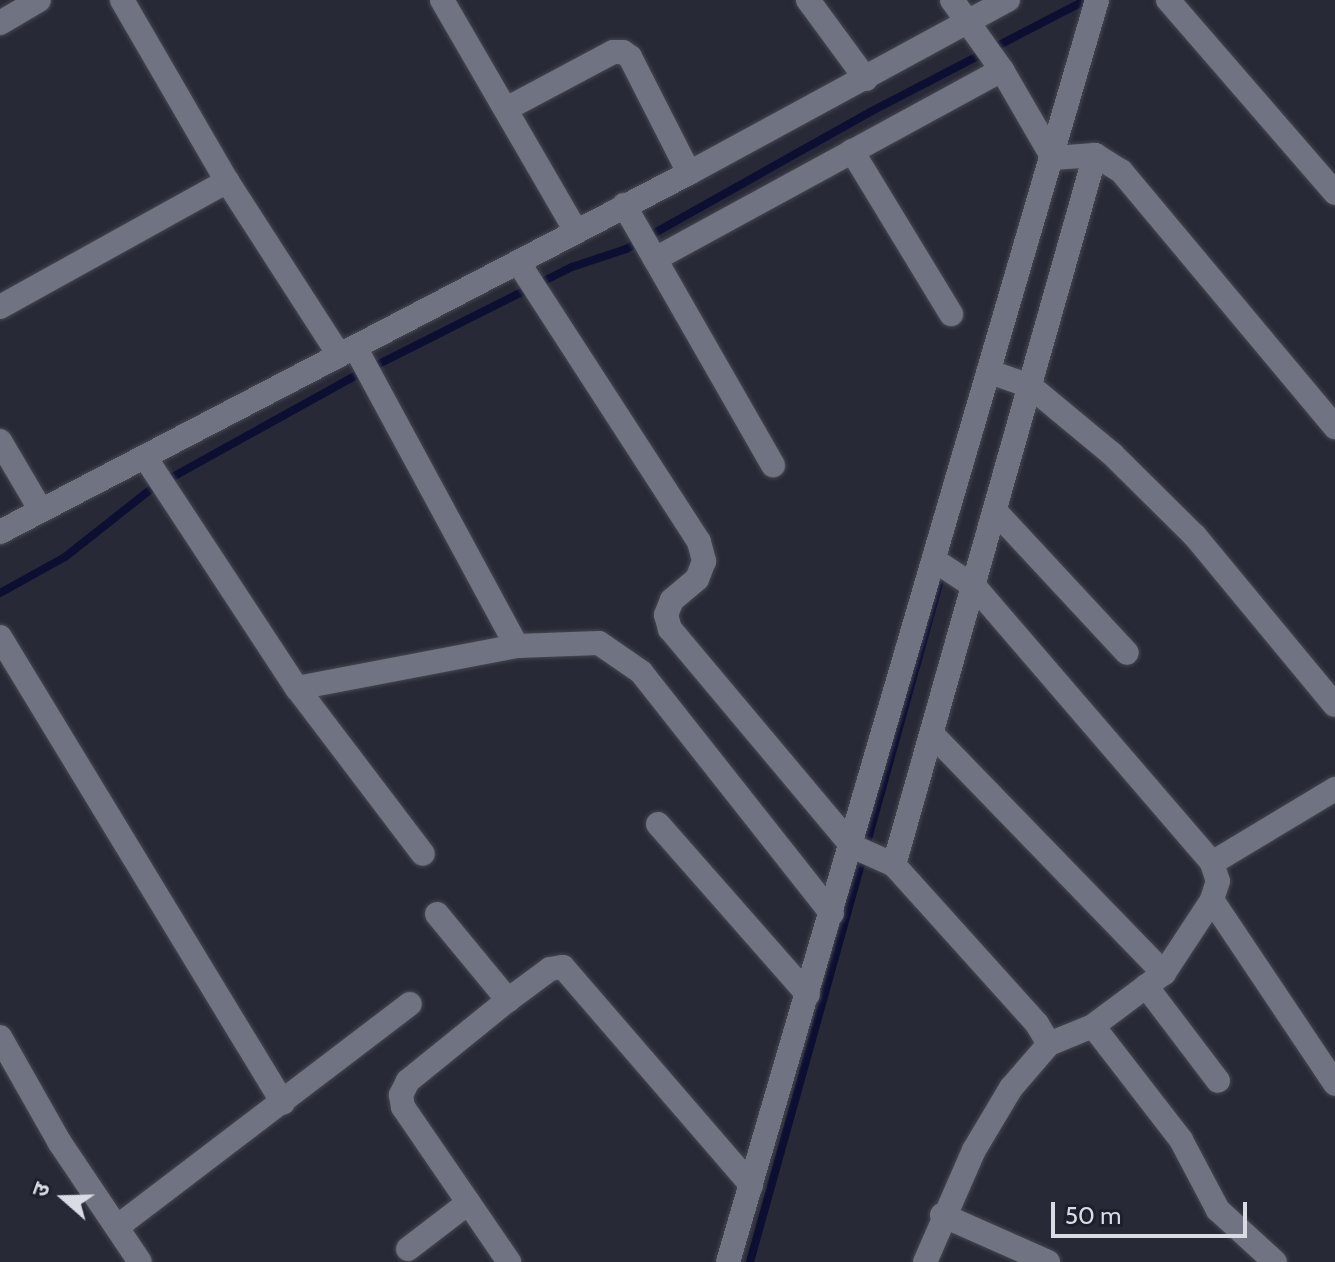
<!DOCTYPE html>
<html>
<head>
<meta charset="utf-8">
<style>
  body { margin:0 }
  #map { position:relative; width:1335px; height:1262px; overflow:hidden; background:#272936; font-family:Cabin,"Noto Sans Devanagari",sans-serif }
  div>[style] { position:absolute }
  .stream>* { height:8px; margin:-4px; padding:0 4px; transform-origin:4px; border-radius:4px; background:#0c0e32 }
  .roads { filter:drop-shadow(0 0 2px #454751) drop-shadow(0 0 2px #454751) }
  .minor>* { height:24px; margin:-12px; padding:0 12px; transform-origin:12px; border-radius:12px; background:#707482 }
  span { translate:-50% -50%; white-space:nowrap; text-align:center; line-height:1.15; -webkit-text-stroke:6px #1d202c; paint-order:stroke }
  .north { position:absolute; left:24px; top:1158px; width:80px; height:80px; -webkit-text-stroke:6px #1d202c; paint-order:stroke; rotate:290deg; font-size:22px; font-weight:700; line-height:32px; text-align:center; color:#dadce5 }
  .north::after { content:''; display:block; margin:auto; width:28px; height:36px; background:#dadce5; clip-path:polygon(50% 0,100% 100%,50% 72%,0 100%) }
  .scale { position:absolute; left:1051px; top:1202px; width:196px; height:36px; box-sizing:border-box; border:4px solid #dadce5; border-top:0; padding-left:10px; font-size:24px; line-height:28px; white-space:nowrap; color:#dadce5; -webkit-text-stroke:6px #1d202c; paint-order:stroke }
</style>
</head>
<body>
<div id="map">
  <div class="stream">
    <i style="left:0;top:593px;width:74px;rotate:-29deg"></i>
    <i style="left:65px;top:557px;width:110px;rotate:-38.3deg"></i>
    <i style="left:151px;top:489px;width:229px;rotate:-29deg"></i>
    <i style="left:351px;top:378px;width:247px;rotate:-26.7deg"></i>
    <i style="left:572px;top:267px;width:57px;rotate:-18.4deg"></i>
    <i style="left:626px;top:249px;width:280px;rotate:-29.3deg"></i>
    <i style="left:870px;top:112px;width:243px;rotate:-27.4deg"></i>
    <i style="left:750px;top:1262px;width:711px;rotate:-74.42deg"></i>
  </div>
  <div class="roads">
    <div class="minor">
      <i style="left:122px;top:0;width:209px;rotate:59.9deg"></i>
      <i style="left:227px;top:181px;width:207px;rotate:57.2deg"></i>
      <i style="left:442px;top:0;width:267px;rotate:59.9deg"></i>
      <i style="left:808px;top:0;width:98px;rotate:53.7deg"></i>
      <i style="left:952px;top:0;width:86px;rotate:54.5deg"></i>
      <i style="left:1002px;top:70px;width:102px;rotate:59.9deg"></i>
      <i style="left:1053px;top:158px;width:42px;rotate:-4.1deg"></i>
      <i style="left:1095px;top:155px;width:31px;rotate:32deg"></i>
      <i style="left:1121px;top:171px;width:334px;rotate:50.1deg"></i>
      <i style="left:1168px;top:0;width:255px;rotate:49.1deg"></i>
      <i style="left:0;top:23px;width:45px;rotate:-30.5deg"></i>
      <i style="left:506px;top:109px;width:121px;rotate:-28deg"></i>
      <i style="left:613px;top:52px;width:10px"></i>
      <i style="left:623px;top:52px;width:9px;rotate:36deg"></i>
      <i style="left:630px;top:57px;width:130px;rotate:63deg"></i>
      <i style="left:852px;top:151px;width:191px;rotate:58.7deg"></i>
      <i style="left:624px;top:205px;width:300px;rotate:60.2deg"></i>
      <i style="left:655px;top:259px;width:395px;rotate:-28.6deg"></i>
      <i style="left:518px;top:262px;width:333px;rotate:57.1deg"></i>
      <i style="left:699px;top:542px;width:20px;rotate:75deg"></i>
      <i style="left:704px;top:561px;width:19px;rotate:111deg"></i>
      <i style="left:697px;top:579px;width:33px;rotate:140deg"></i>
      <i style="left:672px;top:600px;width:16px;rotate:112deg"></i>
      <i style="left:666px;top:615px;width:15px;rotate:74deg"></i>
      <i style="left:670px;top:629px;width:283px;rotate:50deg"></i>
      <i style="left:852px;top:846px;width:46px;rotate:24.3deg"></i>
      <i style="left:894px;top:865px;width:214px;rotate:48deg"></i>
      <i style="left:1037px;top:1024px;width:23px;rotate:59deg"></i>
      <i style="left:1049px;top:1044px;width:58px;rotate:130.8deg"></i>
      <i style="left:1011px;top:1088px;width:72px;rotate:120.8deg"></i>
      <i style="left:974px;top:1150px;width:122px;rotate:113.6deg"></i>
      <i style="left:0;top:307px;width:260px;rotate:-29deg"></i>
      <i style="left:355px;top:347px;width:340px;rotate:61.6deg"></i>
      <i style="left:990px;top:372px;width:42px;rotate:19.3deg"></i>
      <i style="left:1030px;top:386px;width:107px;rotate:39.7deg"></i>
      <i style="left:1112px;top:454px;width:117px;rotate:44.7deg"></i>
      <i style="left:1195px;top:536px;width:219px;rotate:50.4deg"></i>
      <i style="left:0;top:441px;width:79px;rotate:59.5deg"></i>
      <i style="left:145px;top:457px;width:277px;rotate:56.7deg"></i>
      <i style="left:297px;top:688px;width:224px;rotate:-10.8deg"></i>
      <i style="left:517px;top:646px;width:82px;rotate:-2.1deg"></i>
      <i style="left:599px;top:643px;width:51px;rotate:34.6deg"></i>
      <i style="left:641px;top:672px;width:308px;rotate:51.7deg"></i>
      <i style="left:996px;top:512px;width:192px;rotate:47.1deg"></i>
      <i style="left:0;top:532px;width:777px;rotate:-27.52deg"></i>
      <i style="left:689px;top:173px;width:363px;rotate:-28.5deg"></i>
      <i style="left:937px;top:562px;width:45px;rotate:33.3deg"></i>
      <i style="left:975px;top:587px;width:364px;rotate:49.3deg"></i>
      <i style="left:1212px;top:863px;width:19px;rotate:72deg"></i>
      <i style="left:1218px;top:881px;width:20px;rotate:108deg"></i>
      <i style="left:1212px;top:900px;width:87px;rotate:123.3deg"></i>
      <i style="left:1164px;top:973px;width:89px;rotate:143.3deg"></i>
      <i style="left:1093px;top:1026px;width:48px;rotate:157.8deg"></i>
      <i style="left:0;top:637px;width:545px;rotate:58.73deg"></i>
      <i style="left:297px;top:688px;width:208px;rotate:52.8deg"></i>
      <i style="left:933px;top:735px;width:332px;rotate:45.9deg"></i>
      <i style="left:658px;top:824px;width:227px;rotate:48.7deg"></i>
      <i style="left:1212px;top:863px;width:144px;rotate:-31deg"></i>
      <i style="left:894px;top:865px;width:738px;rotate:-74.19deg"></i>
      <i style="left:1212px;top:900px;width:221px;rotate:56.2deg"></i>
      <i style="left:437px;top:914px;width:112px;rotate:50.5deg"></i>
      <i style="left:508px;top:1000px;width:129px;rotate:141deg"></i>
      <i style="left:408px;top:1081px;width:16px;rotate:117deg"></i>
      <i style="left:401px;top:1095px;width:12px;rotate:81deg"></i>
      <i style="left:403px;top:1107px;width:188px;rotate:55.6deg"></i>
      <i style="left:1146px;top:986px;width:119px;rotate:52.8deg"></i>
      <i style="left:508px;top:1000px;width:52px;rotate:-36.4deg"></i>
      <i style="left:550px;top:969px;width:13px;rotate:-9deg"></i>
      <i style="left:563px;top:967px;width:288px;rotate:49.2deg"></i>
      <i style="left:1093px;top:1026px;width:144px;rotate:52.3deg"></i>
      <i style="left:1181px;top:1140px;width:79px;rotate:62.1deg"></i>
      <i style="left:1218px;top:1210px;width:77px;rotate:42.4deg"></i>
      <i style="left:0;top:1037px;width:122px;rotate:60.5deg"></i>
      <i style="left:60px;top:1143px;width:143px;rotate:56.1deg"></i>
      <i style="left:942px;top:1215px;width:116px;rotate:23.9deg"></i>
      <i style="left:117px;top:1227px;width:368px;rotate:-37.3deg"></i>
      <i style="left:408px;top:1249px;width:76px;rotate:-37.5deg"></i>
      <i style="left:728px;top:1262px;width:1315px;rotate:-73.7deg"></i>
    </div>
  </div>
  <div class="north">उ</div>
  <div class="scale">50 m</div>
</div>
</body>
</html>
